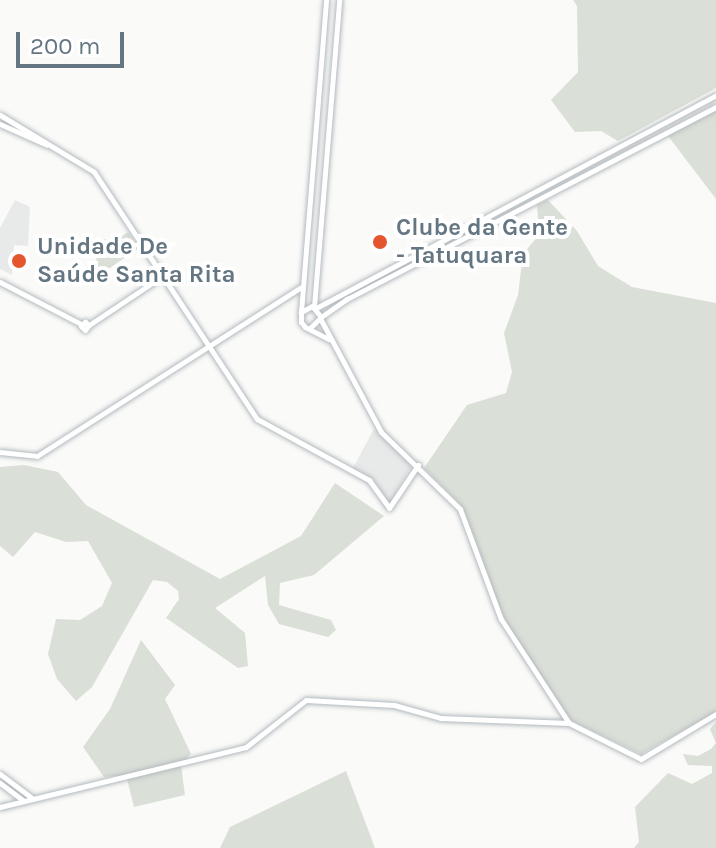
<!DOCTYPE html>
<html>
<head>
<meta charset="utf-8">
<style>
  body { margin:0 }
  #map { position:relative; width:716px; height:848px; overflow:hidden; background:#fafaf8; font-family:Karla,sans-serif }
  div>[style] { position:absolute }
  .built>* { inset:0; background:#e8e9e9 }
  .green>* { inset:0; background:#dadfd7 }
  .roads { filter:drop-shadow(0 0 2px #b3babf) drop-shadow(0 0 2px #b3babf) }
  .secondary>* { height:5px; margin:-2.5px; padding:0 2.5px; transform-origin:2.5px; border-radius:2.5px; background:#fff }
  .dots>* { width:22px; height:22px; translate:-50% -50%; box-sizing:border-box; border:4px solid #fff; border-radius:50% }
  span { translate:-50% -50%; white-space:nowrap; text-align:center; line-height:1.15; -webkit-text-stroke:8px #fff; paint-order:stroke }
  .poi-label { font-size:24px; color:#657683; font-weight:700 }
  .left { translate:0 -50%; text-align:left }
  .scale { position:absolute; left:16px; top:32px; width:108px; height:36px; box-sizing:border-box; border:4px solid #657683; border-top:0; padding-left:10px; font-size:24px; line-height:28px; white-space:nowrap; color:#657683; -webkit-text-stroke:6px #fff; paint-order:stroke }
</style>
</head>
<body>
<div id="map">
  <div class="built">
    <i style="clip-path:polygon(15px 200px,30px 207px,28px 246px,14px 245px,12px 275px,0 269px,0 228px)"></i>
    <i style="clip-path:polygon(374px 429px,412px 465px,389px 504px,373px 479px,353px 468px)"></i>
  </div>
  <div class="green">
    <i style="clip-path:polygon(573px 0,716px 0,716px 88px,618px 141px,601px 131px,575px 132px,551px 100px,578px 72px,577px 6px)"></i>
    <i style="clip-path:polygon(716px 111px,716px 199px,668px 136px)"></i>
    <i style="clip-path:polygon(548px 200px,577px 231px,598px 266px,632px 287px,716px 303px,716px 712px,641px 754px,570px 720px,507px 626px,461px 505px,424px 468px,467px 405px,506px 393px,512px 372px,504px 333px,518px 295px,523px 254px,539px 235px,537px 205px)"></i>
    <i style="clip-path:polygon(128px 232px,139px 248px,95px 278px,98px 239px,116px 240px)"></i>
    <i style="clip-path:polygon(24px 465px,58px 472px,86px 505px,220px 579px,301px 536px,335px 483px,384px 516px,314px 575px,280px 583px,279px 605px,331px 620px,336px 630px,328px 637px,279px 624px,268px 605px,265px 576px,215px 608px,245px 633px,248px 666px,238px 668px,166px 618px,179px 599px,178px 591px,167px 582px,153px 580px,92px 687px,76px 701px,57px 679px,48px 654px,56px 619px,80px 620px,102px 606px,112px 583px,88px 541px,66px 542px,35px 532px,13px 557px,0 546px,0 467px)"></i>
    <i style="clip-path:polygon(141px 640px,175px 685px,165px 699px,191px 754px,181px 765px,185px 795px,134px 807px,126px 775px,104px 777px,83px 747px,110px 709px)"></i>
    <i style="clip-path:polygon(716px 722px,716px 848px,634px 848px,639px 842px,635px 807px,668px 773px,692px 784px,712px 773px,712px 766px,688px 765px,683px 754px,698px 756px,711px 749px,716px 743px,710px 729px)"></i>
    <i style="clip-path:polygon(346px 771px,375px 848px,220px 848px,230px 827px)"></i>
  </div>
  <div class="roads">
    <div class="secondary">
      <i style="left:0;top:115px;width:110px;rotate:31.2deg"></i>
      <i style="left:94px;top:172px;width:296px;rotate:56.6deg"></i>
      <i style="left:257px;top:419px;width:128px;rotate:28.6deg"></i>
      <i style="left:369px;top:480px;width:34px;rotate:54deg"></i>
      <i style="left:389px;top:508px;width:52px;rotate:-56deg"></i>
      <i style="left:0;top:124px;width:51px;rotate:24.1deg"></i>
      <i style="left:0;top:282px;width:91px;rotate:27.4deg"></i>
      <i style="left:314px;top:307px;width:308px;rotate:-85.3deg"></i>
      <i style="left:316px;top:308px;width:453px;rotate:-28deg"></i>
      <i style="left:301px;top:312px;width:313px;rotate:-85.4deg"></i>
      <i style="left:321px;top:317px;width:32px;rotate:-35deg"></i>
      <i style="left:347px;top:299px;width:416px;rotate:-27.5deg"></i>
      <i style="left:321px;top:320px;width:127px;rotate:61.8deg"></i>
      <i style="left:381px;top:432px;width:110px;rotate:44.3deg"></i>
      <i style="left:460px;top:509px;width:117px;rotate:69.6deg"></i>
      <i style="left:501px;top:619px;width:124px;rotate:56.8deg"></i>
      <i style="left:569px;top:723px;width:80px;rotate:26.6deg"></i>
      <i style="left:641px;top:759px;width:87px;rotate:-31deg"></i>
      <i style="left:85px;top:322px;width:5px;rotate:37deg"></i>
      <i style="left:89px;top:325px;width:6px;rotate:129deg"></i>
      <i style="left:85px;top:330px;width:6px;rotate:-135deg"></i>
      <i style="left:81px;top:326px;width:6px;rotate:-45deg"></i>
      <i style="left:89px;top:325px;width:87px;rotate:-33.7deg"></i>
      <i style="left:310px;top:328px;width:16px;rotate:-45deg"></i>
      <i style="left:321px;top:317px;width:14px;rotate:-129deg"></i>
      <i style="left:312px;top:306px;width:13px;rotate:151deg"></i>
      <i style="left:301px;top:312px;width:10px;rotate:90deg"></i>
      <i style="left:301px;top:322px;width:6px;rotate:51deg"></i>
      <i style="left:305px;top:327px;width:27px;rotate:27deg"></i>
      <i style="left:0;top:452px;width:37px;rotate:6deg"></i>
      <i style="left:37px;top:456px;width:313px;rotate:-32.6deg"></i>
      <i style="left:0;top:774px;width:40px;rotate:37deg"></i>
      <i style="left:0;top:783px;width:30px;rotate:37deg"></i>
      <i style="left:0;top:807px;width:253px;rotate:-13.7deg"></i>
      <i style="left:246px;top:747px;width:76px;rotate:-38.1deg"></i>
      <i style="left:306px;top:700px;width:88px;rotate:3.3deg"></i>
      <i style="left:394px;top:705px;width:49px;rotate:15.5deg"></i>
      <i style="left:441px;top:718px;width:128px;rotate:2.2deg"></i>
    </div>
  </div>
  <div class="dots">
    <i style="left:380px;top:242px;background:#e4572e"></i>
    <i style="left:19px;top:261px;background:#e4572e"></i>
  </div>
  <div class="poi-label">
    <span class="left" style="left:396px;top:242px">Clube da Gente<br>- Tatuquara</span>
    <span class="left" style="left:37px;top:261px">Unidade De<br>Saúde Santa Rita</span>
  </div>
  <div class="scale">200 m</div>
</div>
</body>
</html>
